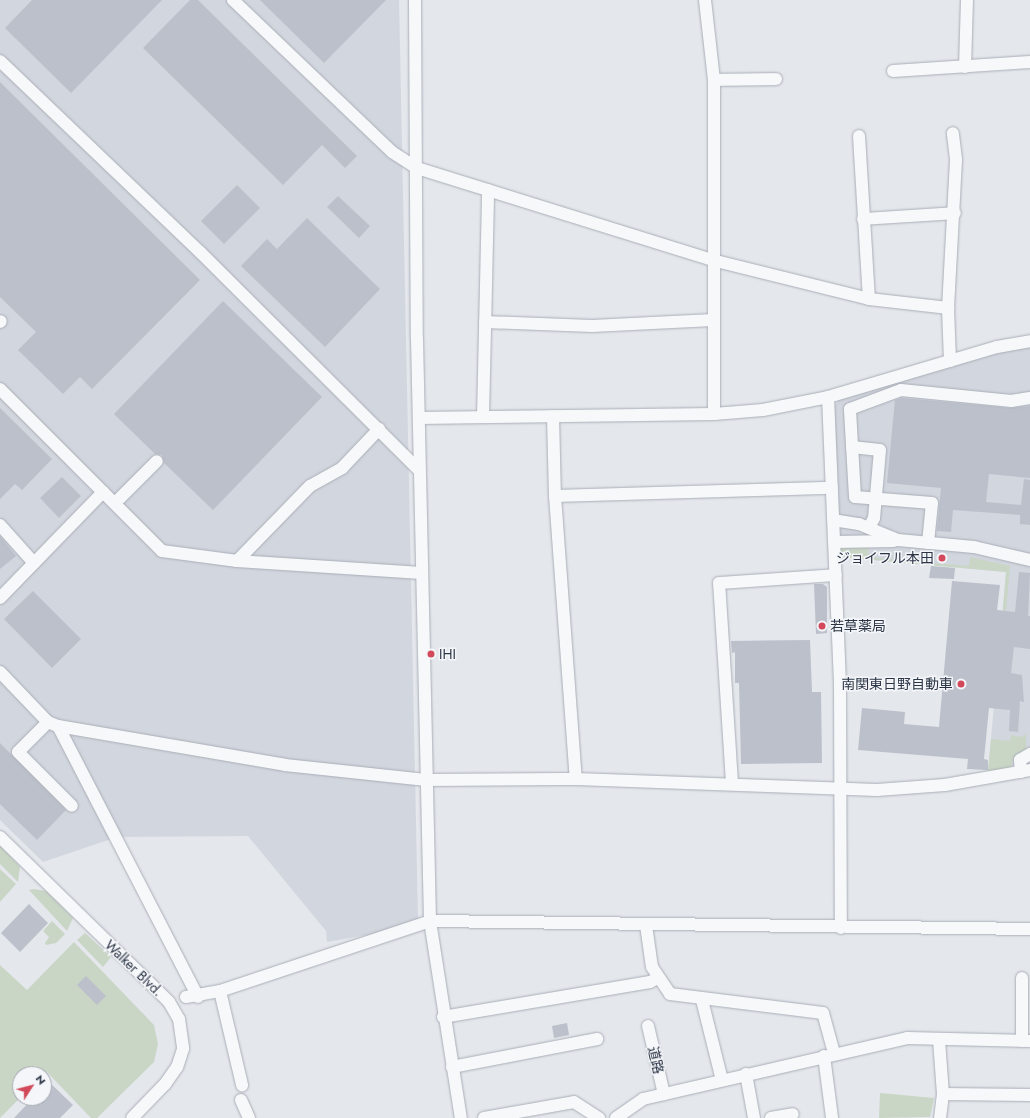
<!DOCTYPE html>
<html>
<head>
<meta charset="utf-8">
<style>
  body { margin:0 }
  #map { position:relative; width:1030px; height:1118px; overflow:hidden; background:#e4e7ec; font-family:Jost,"Noto Sans JP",sans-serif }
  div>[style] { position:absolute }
  .built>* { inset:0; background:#d2d6de }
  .green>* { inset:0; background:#c9d6c5 }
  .building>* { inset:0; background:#bbc0ca }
  .roads { filter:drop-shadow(0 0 1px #a9aeb7) drop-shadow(0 0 1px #a9aeb7) }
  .minor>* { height:12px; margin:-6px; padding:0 6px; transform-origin:6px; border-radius:6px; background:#f7f8fa }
  .dots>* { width:11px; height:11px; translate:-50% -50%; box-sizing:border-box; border:2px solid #f4f6f9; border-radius:50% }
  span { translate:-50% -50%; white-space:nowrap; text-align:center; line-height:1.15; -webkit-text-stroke:3px #f4f6f9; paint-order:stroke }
  .poi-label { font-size:14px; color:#2b3445 }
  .right { translate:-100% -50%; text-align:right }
  .left { translate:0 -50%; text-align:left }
  .street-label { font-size:14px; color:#2b3445 }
  .north { position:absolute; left:12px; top:1066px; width:40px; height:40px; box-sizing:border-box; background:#f4f6f9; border:1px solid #a4a8b1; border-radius:50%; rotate:54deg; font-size:11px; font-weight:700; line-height:16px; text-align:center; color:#2b3445 }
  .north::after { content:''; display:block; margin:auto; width:14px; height:18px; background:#d1495b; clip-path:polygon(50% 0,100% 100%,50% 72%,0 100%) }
</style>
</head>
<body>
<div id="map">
  <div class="built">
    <i style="clip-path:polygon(0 0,399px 0,418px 921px,396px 930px,327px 942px,326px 931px,248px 836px,117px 837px,43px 862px,0 820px)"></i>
    <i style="clip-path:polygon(1030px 347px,1030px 761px,988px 772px,1006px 572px,841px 557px,833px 408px,839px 400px,1005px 350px)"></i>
  </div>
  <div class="green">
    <i style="clip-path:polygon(845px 546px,869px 548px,868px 557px,969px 566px,970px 557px,1010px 566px,1006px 611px,1003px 610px,1006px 572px,841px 557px,841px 547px)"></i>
    <i style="clip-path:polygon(1026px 734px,1026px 750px,1014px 757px,1011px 767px,988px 772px,991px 739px,1010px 741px,1011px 735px,1022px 737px)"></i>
    <i style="clip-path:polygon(0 845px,20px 867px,18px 882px,0 864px)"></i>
    <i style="clip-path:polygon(0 869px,16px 884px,0 902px)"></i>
    <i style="clip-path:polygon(34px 889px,46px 891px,73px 918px,67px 931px,29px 890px)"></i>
    <i style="clip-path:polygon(52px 921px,65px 934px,56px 943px,46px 945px,45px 943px,49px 937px,43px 931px)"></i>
    <i style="clip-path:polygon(85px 933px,111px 957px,103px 967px,77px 940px)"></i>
    <i style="clip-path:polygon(74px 942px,154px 1025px,158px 1044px,154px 1062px,97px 1118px,91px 1118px,47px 1072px,44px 1074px,20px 1074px,20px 1098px,0 1118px,0 965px,27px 990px)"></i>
    <i style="clip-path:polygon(880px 1093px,934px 1098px,930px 1117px,879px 1118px)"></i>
  </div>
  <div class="building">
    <i style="clip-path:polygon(32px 0,162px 0,71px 93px,5px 28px)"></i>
    <i style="clip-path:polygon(190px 0,198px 0,357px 156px,345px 168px,322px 145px,283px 185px,143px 48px)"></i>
    <i style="clip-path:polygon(260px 0,386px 0,324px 63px)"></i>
    <i style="clip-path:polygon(0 82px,200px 280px,92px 389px,80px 377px,63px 394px,18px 350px,36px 332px,0 297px)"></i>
    <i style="clip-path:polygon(237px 185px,260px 208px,224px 244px,201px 221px)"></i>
    <i style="clip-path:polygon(338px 196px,370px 226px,359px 238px,327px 207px)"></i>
    <i style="clip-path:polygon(307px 218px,380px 289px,325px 347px,241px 266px,267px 239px,277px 249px)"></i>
    <i style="clip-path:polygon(223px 301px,322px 397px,213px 510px,164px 463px,162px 455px,155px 454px,114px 414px)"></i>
    <i style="clip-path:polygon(902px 398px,1010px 408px,1030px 406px,1030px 478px,989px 474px,986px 502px,1021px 505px,1024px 479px,1030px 480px,1030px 525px,1020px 524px,1020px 515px,953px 510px,951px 532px,937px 531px,941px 488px,887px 483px,895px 400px)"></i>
    <i style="clip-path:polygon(0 408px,52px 459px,22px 490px,15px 484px,0 499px)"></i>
    <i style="clip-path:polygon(62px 477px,81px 496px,59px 518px,40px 498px)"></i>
    <i style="clip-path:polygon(0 536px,16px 556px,0 569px)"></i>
    <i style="clip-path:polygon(931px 566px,955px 568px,954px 579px,929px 578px)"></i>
    <i style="clip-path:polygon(1019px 572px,1030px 573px,1028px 616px,1030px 616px,1030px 649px,1014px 647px,1011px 673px,1022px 675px,1024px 702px,1020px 701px,1018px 732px,1009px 731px,1010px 710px,989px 708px,984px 759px,988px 760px,988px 770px,967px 769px,968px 759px,858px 750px,862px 708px,905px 712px,904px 724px,939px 727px,952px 581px,1000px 585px,997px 610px,1015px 612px)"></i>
    <i style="clip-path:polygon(814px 584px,823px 584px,827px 587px,827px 633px,816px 634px)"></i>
    <i style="clip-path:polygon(33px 591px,81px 639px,52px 668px,4px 619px)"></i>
    <i style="clip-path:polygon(810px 640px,812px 692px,821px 692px,822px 763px,741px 764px,739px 683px,735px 683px,735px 652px,732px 653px,731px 641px)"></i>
    <i style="clip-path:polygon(0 743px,66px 810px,37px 840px,0 804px)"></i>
    <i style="clip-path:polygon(29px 904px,48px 923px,20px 952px,1px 933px)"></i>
    <i style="clip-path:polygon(86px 976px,106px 996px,97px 1005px,77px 985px)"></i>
    <i style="clip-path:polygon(567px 1023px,569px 1035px,554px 1038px,552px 1026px)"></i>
    <i style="clip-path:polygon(49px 1082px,73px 1105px,60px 1118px,14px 1118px,33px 1098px,44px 1098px,44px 1087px)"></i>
  </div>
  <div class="roads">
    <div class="minor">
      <i style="left:233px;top:0;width:220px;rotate:43.7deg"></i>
      <i style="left:392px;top:152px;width:30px;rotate:33deg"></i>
      <i style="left:417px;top:168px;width:313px;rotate:17.3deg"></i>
      <i style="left:716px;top:261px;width:158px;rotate:13.9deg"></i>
      <i style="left:869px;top:299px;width:80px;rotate:6.5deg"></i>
      <i style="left:415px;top:0;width:339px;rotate:89.7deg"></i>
      <i style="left:417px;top:339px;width:582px;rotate:88.72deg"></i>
      <i style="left:430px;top:921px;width:199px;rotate:81.1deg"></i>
      <i style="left:705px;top:0;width:81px;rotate:83.6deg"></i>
      <i style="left:714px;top:80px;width:334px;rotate:90deg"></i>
      <i style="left:0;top:61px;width:277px;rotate:43.7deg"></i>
      <i style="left:200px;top:252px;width:309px;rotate:44.9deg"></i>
      <i style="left:965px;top:67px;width:67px;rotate:-88.3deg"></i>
      <i style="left:893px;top:71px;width:137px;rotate:-3.8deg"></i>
      <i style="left:714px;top:80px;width:62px;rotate:-0.9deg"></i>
      <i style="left:859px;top:136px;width:163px;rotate:86.5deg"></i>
      <i style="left:863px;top:219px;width:92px;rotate:-3.7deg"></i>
      <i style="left:0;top:322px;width:1px;rotate:-45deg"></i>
      <i style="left:485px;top:322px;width:107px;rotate:2.1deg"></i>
      <i style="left:592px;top:326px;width:121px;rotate:-2.8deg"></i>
      <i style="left:950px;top:361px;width:53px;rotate:-92.2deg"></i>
      <i style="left:948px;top:308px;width:149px;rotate:-86.9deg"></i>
      <i style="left:956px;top:159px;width:26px;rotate:-97deg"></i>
      <i style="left:0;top:389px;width:229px;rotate:45deg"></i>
      <i style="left:162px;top:551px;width:76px;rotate:7.6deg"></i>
      <i style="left:237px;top:561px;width:185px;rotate:3.7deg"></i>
      <i style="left:828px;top:397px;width:287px;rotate:87.6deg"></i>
      <i style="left:840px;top:684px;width:244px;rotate:89.8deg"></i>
      <i style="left:553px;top:416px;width:80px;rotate:88.6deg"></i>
      <i style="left:555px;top:496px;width:284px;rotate:85.8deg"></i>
      <i style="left:483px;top:417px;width:227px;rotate:-88.7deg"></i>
      <i style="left:419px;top:418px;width:295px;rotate:-0.8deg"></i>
      <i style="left:714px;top:414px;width:49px;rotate:-4.7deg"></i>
      <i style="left:763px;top:410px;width:66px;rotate:-11.3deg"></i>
      <i style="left:828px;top:397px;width:176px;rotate:-16.5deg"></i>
      <i style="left:997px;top:347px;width:34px;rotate:-10deg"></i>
      <i style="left:852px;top:447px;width:28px;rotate:6deg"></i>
      <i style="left:880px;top:450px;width:68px;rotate:95deg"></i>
      <i style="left:874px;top:518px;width:11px;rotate:117deg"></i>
      <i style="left:555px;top:496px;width:277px;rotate:-1.7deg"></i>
      <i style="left:115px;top:503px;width:59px;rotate:-45deg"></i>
      <i style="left:833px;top:520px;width:26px;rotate:9deg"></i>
      <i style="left:859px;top:524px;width:42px;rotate:22.3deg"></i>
      <i style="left:898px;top:540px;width:76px;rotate:5.3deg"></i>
      <i style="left:974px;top:547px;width:57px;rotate:13.1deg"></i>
      <i style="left:0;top:525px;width:51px;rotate:48.2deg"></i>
      <i style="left:834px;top:542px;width:60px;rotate:-1deg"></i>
      <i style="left:928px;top:543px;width:40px;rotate:-84.3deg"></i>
      <i style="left:932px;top:503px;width:77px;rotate:-175.5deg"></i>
      <i style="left:855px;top:497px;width:88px;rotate:-93.3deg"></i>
      <i style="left:850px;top:409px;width:54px;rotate:-20.4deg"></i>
      <i style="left:901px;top:390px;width:111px;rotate:5.7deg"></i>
      <i style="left:1011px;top:401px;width:19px;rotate:-9deg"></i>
      <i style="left:237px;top:561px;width:105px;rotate:-45.8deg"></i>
      <i style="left:310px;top:486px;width:37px;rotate:-29deg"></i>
      <i style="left:342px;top:468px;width:54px;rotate:-46.5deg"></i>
      <i style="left:0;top:598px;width:148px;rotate:-45.8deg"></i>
      <i style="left:0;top:672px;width:69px;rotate:46.2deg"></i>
      <i style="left:48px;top:722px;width:8px;rotate:23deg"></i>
      <i style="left:48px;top:722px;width:42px;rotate:135deg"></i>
      <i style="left:18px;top:752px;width:76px;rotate:45deg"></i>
      <i style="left:1021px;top:772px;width:12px;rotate:-95deg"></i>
      <i style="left:1020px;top:760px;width:12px;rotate:-31deg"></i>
      <i style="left:732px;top:783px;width:200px;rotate:-93.7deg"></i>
      <i style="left:719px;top:583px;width:117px;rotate:-3.9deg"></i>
      <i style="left:0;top:837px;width:236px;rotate:44.3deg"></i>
      <i style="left:169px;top:1002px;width:20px;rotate:60deg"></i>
      <i style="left:179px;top:1019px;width:30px;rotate:82deg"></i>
      <i style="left:183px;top:1049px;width:19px;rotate:108deg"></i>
      <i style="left:177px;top:1067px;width:21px;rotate:125deg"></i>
      <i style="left:165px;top:1084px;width:47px;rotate:134.1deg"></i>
      <i style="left:646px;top:925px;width:42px;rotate:81.9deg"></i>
      <i style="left:652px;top:967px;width:32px;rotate:56deg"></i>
      <i style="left:670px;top:994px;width:154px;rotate:7.1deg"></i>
      <i style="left:823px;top:1013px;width:41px;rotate:74.6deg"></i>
      <i style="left:1022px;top:978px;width:63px;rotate:90deg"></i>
      <i style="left:220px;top:991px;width:97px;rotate:76.8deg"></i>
      <i style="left:186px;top:997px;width:35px;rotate:-10deg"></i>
      <i style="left:220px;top:991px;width:221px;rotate:-18.4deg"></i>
      <i style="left:430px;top:921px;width:600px;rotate:0.76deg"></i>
      <i style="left:198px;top:997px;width:305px;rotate:-117.3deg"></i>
      <i style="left:58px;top:726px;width:230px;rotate:9.7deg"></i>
      <i style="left:285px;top:765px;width:142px;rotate:6.1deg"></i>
      <i style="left:426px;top:780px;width:150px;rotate:-0.4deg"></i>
      <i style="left:576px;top:779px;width:301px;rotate:2.1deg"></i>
      <i style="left:877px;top:790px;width:68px;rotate:-4.2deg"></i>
      <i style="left:945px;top:785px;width:86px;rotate:-10deg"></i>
      <i style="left:702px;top:1000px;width:82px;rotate:76deg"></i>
      <i style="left:443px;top:1017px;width:210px;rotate:-9.6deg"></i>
      <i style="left:650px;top:982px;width:9px;rotate:-27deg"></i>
      <i style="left:648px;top:1026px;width:70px;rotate:76.8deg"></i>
      <i style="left:939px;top:1040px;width:54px;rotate:85.8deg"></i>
      <i style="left:943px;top:1094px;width:24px;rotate:97deg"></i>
      <i style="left:824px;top:1056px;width:63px;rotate:82.6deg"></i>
      <i style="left:452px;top:1067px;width:148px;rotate:-10.9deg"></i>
      <i style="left:746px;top:1074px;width:45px;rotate:79.7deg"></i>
      <i style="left:943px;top:1094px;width:87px;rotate:0.7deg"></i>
      <i style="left:241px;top:1100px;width:20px;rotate:66deg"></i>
      <i style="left:484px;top:1118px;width:91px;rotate:-10.1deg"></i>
      <i style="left:574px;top:1102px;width:30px;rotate:33deg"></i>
      <i style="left:616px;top:1118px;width:33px;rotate:-35deg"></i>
      <i style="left:643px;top:1099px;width:271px;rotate:-13deg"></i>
      <i style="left:907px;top:1038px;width:123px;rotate:1.4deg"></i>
      <i style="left:771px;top:1118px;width:22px;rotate:-10deg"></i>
    </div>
  </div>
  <div class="dots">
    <i style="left:942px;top:558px;background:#d1495b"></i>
    <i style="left:822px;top:626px;background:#d1495b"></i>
    <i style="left:431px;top:654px;background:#d1495b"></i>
    <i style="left:961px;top:684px;background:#d1495b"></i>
  </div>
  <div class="poi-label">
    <span class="right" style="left:934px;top:558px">ジョイフル本田</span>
    <span class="left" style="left:830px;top:626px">若草薬局</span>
    <span class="left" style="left:439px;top:654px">IHI</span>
    <span class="right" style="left:953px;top:684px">南関東日野自動車</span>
  </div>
  <div class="street-label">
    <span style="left:134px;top:968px;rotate:44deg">Walker Blvd.</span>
    <span style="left:656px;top:1060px;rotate:77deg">道路</span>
  </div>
  <div class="north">N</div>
</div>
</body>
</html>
